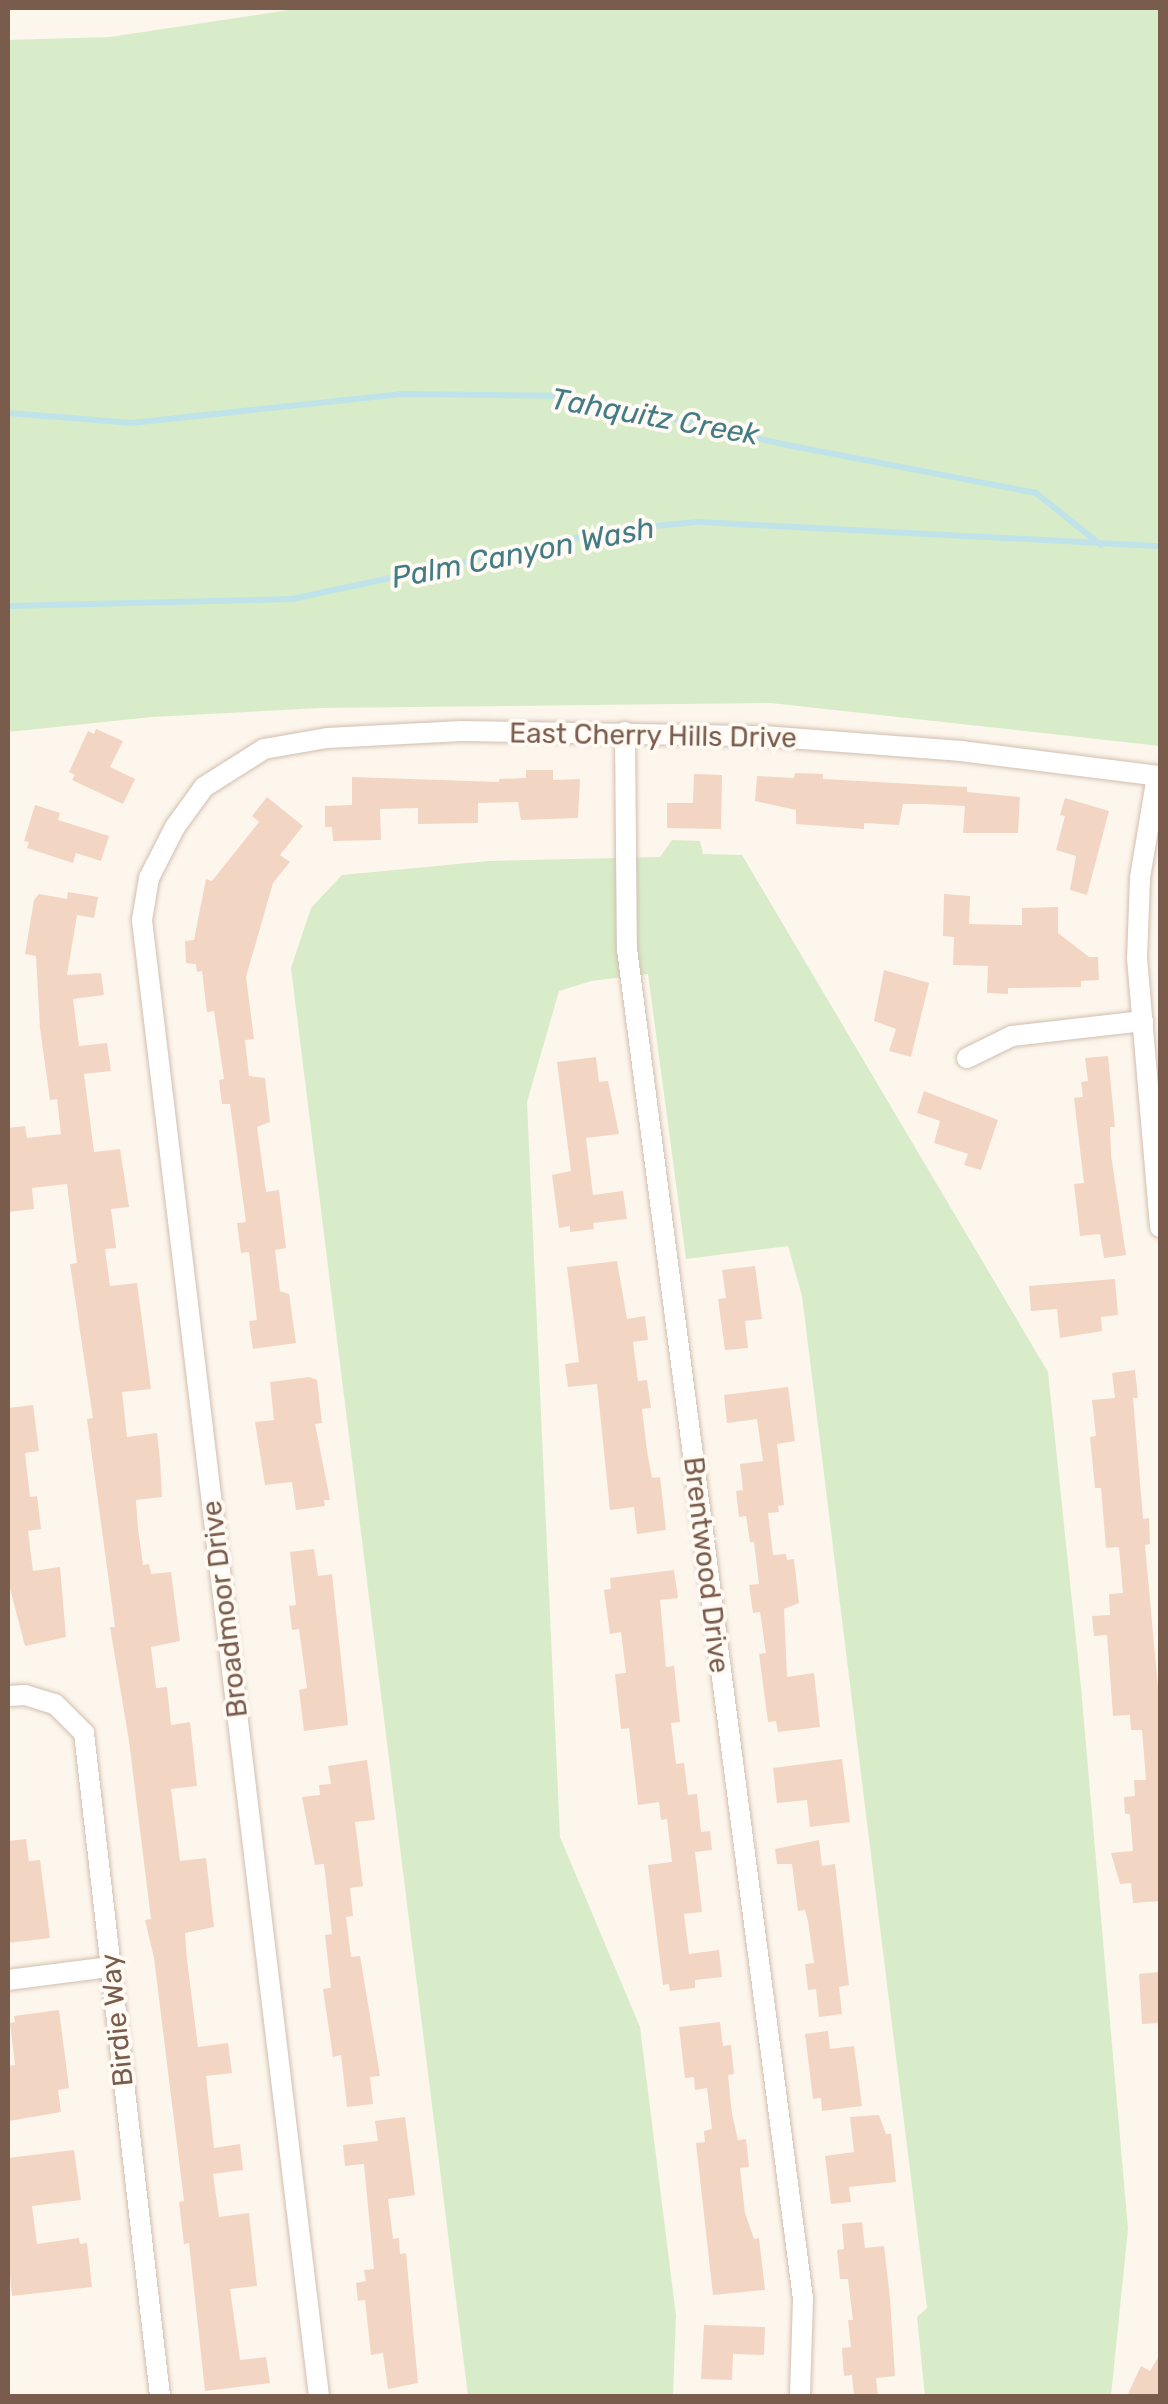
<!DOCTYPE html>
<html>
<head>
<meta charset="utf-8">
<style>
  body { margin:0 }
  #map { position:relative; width:1168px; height:2404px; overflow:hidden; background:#fdf6ec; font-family:Rubik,sans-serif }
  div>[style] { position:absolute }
  .green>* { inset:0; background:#d8ecc9 }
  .stream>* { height:6px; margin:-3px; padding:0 3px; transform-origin:3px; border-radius:3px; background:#bfe3e8 }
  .building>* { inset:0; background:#f3d5c3 }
  .roads { filter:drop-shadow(0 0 2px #d1beb0) drop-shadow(0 0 2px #d1beb0) }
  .street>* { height:20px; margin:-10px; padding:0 10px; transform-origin:10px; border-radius:10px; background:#fff }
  span { translate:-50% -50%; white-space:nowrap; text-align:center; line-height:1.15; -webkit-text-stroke:8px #fffaf3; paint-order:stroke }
  .street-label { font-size:28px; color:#7a5c4d }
  .water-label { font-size:30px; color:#437c86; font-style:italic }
  .frame { position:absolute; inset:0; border:10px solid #7a5c4d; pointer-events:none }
</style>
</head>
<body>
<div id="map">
  <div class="green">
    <i style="clip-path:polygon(302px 8px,1160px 8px,1160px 746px,771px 703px,319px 708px,152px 717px,8px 732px,8px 40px,110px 37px)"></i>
    <i style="clip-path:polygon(672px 840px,700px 841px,703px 854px,742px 855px,1048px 1372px,1081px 1687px,1128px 2229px,1111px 2396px,925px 2396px,917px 2317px,927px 2308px,802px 1296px,788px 1246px,686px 1259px,648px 974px,591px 981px,559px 991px,527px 1102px,560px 1837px,640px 2027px,676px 2316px,673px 2396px,468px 2396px,291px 968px,311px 908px,342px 875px,489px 861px,660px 857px)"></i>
  </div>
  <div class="stream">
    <i style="left:8px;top:413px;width:123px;rotate:4.6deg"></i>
    <i style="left:131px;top:423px;width:273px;rotate:-6.1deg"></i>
    <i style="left:402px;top:394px;width:171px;rotate:0.7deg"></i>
    <i style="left:573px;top:396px;width:220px;rotate:12.9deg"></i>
    <i style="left:787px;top:445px;width:254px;rotate:10.9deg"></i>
    <i style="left:1036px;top:493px;width:83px;rotate:38.7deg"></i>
    <i style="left:8px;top:606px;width:284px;rotate:-1.4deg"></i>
    <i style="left:292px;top:599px;width:334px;rotate:-12.1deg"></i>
    <i style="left:619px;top:529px;width:80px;rotate:-5deg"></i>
    <i style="left:699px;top:522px;width:462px;rotate:3deg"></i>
  </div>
  <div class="building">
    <i style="clip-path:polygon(96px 729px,123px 741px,110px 767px,135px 779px,123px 804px,72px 780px,75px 775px,69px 772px,88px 731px,94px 734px)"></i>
    <i style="clip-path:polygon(526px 770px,553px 770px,553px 780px,580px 779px,578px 818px,521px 820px,518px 802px,478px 803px,478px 823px,418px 824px,418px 808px,380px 809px,381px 840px,333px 841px,332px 827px,325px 827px,325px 806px,352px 805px,352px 777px,499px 782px,499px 779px,526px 778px)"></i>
    <i style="clip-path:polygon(795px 773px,823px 774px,823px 779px,967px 787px,967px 792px,1020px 797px,1018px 833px,963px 833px,965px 806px,926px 804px,903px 804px,899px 825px,864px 823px,864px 829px,796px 824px,796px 810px,755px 801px,757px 776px,794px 778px)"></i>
    <i style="clip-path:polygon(694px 774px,722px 775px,721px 829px,667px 828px,667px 803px,693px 803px)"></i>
    <i style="clip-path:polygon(267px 797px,303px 826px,280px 855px,290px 862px,273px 883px,246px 977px,254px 1039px,245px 1040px,249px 1076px,265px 1078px,270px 1122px,257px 1127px,266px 1192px,279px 1190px,286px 1248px,275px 1250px,280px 1291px,289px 1294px,296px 1343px,253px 1349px,249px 1321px,257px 1320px,249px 1252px,241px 1253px,237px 1223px,246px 1222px,230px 1104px,222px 1104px,219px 1080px,224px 1079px,214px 1011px,207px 1012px,202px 971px,197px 972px,196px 964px,186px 963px,185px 941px,194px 940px,206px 879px,212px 881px,259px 822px,252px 816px)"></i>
    <i style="clip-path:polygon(1065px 798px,1109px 811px,1087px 895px,1070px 890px,1076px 856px,1056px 850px,1065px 816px,1060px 815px)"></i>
    <i style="clip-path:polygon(35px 805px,60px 813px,58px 820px,109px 836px,101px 861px,76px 853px,73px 863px,27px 848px,29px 842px,24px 841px)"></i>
    <i style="clip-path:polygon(68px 892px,98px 897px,94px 918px,77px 915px,67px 975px,101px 973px,104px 995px,73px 999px,79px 1046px,107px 1043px,111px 1071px,84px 1074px,94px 1152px,120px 1149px,129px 1207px,111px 1209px,116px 1248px,105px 1249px,110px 1286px,137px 1283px,151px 1389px,122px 1392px,127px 1437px,157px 1433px,160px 1460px,162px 1497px,136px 1500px,138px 1529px,143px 1565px,149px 1564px,151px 1574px,171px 1572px,180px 1641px,151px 1647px,156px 1688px,167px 1687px,171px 1725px,190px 1722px,197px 1786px,171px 1789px,180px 1861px,206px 1858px,214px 1927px,185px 1933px,187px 1960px,198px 2047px,228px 2043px,232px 2073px,206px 2076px,214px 2148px,240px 2144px,243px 2170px,213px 2174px,219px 2217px,249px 2213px,252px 2241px,257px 2286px,230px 2289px,240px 2360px,266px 2357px,270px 2383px,205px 2391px,189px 2243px,184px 2244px,179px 2202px,184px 2201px,154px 1958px,145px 1920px,151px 1919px,129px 1741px,110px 1627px,115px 1627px,87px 1419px,93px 1418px,70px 1264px,77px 1263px,67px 1184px,32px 1188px,34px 1209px,8px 1212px,8px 1128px,25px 1126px,27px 1138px,61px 1134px,57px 1099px,50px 1100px,40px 1028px,36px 956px,25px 954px,34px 900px,39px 894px,67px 899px)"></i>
    <i style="clip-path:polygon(944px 894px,970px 896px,969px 924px,1022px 925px,1022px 908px,1058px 907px,1058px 933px,1089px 957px,1098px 957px,1099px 980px,1081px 981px,1081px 987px,1008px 988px,1008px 994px,987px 993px,988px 966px,953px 965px,954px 937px,943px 936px)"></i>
    <i style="clip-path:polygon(884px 970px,929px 983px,911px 1057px,889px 1051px,896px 1029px,874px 1021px)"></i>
    <i style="clip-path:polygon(1108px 1056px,1115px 1127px,1110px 1127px,1111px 1155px,1126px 1255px,1104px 1258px,1100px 1234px,1080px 1236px,1074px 1184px,1084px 1183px,1074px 1098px,1083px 1097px,1081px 1082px,1088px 1081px,1085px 1058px)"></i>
    <i style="clip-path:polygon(596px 1057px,599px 1082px,608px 1081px,619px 1134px,586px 1138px,593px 1195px,623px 1191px,627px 1219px,593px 1223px,594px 1229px,570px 1232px,570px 1226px,559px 1228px,552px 1175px,571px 1171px,557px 1062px)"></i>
    <i style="clip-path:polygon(924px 1091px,998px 1120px,981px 1170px,964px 1165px,968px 1154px,934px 1143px,940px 1121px,917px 1113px)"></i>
    <i style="clip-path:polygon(617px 1261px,627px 1319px,645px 1316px,648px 1340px,633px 1342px,638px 1381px,647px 1380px,651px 1408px,642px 1409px,647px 1451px,652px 1478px,660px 1477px,666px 1530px,637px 1534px,634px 1507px,610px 1510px,597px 1384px,568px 1387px,565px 1364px,579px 1362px,567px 1267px)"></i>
    <i style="clip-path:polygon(755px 1266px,762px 1319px,745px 1321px,748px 1348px,725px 1350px,718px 1299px,726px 1298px,722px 1270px)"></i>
    <i style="clip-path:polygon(1115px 1279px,1118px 1315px,1101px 1317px,1102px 1331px,1060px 1338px,1057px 1309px,1031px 1311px,1029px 1286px)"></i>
    <i style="clip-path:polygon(1135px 1370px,1138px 1398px,1133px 1398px,1143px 1519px,1149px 1518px,1150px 1544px,1145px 1545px,1160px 1710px,1160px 1901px,1133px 1903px,1131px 1883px,1120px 1884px,1111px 1853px,1133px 1851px,1130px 1814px,1125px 1814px,1124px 1797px,1135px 1796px,1134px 1780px,1146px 1780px,1142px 1730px,1131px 1730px,1130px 1715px,1113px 1716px,1107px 1635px,1094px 1636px,1092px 1616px,1110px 1615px,1109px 1594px,1123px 1593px,1119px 1547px,1106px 1548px,1101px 1488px,1095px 1488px,1090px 1437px,1096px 1436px,1092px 1400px,1115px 1398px,1112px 1373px)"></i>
    <i style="clip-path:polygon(309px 1377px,317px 1380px,322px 1423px,315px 1424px,330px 1500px,324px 1500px,325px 1506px,296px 1510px,292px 1482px,265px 1485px,255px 1422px,274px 1420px,270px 1382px)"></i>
    <i style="clip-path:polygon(788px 1387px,795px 1441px,777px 1444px,784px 1505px,778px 1506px,779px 1512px,768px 1513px,773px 1555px,786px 1554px,787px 1560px,794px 1559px,799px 1603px,784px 1609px,787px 1677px,814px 1673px,820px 1727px,778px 1732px,776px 1721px,768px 1722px,759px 1654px,766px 1653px,760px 1612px,753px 1613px,749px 1585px,759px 1584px,754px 1542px,750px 1542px,746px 1516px,739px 1517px,736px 1491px,743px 1490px,740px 1464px,763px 1461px,757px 1419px,727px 1423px,724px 1395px)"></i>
    <i style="clip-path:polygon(33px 1405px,39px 1451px,25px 1453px,30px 1497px,37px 1496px,41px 1529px,28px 1531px,33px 1571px,60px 1567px,66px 1637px,25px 1646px,8px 1581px,8px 1408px)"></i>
    <i style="clip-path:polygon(314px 1549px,318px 1576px,332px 1574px,348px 1725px,304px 1731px,299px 1690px,307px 1688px,299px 1629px,292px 1630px,289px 1606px,296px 1605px,290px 1552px)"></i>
    <i style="clip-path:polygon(674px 1570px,678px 1598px,660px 1600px,666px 1667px,674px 1666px,680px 1722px,671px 1723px,676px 1764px,684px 1763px,688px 1795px,697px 1794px,701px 1832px,710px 1831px,712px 1850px,695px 1852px,702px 1912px,684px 1914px,689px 1954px,719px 1950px,722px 1977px,695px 1980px,695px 1988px,670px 1991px,669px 1984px,663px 1985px,648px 1865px,672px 1862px,667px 1819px,661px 1820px,659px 1802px,638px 1805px,629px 1728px,621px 1729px,615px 1674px,626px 1673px,621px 1632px,610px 1634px,604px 1590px,611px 1589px,610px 1578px)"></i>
    <i style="clip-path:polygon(842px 1759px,850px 1822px,810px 1827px,807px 1800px,777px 1803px,773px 1768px)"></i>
    <i style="clip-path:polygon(367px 1760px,375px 1820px,355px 1822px,363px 1886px,350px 1888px,353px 1916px,346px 1917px,351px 1957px,360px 1956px,380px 2076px,370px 2077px,373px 2104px,347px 2107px,341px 2055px,333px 2057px,323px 1989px,331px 1988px,325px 1935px,332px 1934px,324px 1864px,315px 1865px,302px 1797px,320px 1795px,319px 1785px,331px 1784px,328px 1766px)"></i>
    <i style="clip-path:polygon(26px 1839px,29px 1861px,40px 1860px,50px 1938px,8px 1943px,8px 1841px)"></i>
    <i style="clip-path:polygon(819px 1840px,822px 1866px,835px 1864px,849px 1985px,839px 1987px,842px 2014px,819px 2017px,816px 1989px,808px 1990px,805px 1964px,814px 1963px,808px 1921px,805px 1910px,798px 1911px,792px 1864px,777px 1864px,775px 1849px)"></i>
    <i style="clip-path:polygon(1160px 1972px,1160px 2023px,1142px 2024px,1139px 1974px)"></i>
    <i style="clip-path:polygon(59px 2010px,69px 2088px,58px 2090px,61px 2112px,9px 2121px,8px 2066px,15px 2065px,10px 2023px,15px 2022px,14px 2016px)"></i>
    <i style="clip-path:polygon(720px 2022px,723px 2046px,731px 2045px,734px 2074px,728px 2075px,732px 2114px,738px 2140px,746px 2139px,749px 2167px,740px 2168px,745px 2213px,754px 2239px,759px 2238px,765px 2290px,713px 2295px,696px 2143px,705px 2142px,704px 2131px,712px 2129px,707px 2088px,695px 2090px,694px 2077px,685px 2078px,679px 2027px)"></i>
    <i style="clip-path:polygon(828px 2031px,830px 2049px,854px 2046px,862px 2106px,822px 2111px,821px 2098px,813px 2099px,805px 2034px)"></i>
    <i style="clip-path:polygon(879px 2115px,886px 2134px,891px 2134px,896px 2182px,849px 2187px,851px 2202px,831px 2204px,825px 2156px,854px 2152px,850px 2117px)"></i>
    <i style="clip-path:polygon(405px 2117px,415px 2195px,388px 2199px,393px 2239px,399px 2238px,400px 2254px,406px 2253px,418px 2383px,388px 2389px,383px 2353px,371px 2355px,365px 2300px,358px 2301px,356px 2283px,366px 2281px,364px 2270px,374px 2269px,364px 2164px,345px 2166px,343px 2145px,378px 2141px,375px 2121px)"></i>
    <i style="clip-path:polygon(74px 2150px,81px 2200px,32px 2206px,37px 2244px,79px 2238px,80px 2244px,87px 2243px,92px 2287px,12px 2296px,8px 2256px,8px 2158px)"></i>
    <i style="clip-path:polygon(862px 2222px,865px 2248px,884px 2246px,890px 2298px,895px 2376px,876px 2378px,878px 2396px,854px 2396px,852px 2375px,844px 2376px,842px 2348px,851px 2347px,848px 2320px,853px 2320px,848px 2279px,840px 2279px,837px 2250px,844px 2249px,842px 2224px)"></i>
    <i style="clip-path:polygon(704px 2325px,765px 2327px,764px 2355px,733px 2354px,732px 2380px,701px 2379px)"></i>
    <i style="clip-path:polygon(1160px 2354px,1160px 2396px,1127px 2396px,1141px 2366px,1150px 2371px)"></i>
  </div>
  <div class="roads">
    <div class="street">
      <i style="left:625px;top:732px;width:217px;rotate:89.5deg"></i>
      <i style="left:627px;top:949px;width:1361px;rotate:82.57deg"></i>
      <i style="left:803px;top:2299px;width:97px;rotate:91.8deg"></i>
      <i style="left:1157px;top:776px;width:103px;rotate:99.5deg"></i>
      <i style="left:1140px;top:878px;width:80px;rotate:92.1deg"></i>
      <i style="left:1137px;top:958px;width:270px;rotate:85.1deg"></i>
      <i style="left:967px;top:1058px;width:50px;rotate:-26.1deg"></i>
      <i style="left:1012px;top:1036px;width:132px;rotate:-6.5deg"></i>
      <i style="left:8px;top:1696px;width:17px;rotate:-3deg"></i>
      <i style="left:25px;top:1695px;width:31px;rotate:17deg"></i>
      <i style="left:55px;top:1704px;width:41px;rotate:45deg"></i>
      <i style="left:84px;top:1733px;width:667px;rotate:83.46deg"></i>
      <i style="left:8px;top:1980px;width:103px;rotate:-7.3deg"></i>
      <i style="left:319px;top:2396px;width:1487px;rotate:-96.84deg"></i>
      <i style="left:142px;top:920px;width:43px;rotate:-80.5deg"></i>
      <i style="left:149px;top:878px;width:57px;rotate:-63deg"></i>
      <i style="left:175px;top:827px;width:49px;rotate:-54.1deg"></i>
      <i style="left:204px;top:787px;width:71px;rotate:-32.3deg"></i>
      <i style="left:264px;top:749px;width:64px;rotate:-9.9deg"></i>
      <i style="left:327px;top:738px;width:135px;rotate:-3deg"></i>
      <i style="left:462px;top:731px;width:301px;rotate:1deg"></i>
      <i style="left:763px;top:736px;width:199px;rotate:4.3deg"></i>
      <i style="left:961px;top:751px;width:201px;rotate:7.2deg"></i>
    </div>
  </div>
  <div class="street-label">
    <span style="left:653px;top:736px;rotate:1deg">East Cherry Hills Drive</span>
    <span style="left:706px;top:1565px;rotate:83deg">Brentwood Drive</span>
    <span style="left:225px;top:1609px;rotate:-97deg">Broadmoor Drive</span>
    <span style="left:117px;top:2020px;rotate:-96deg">Birdie Way</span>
  </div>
  <div class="water-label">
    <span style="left:655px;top:417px;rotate:10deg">Tahquitz Creek</span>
    <span style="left:523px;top:553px;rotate:-11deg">Palm Canyon Wash</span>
  </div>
  <div class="frame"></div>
</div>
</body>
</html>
